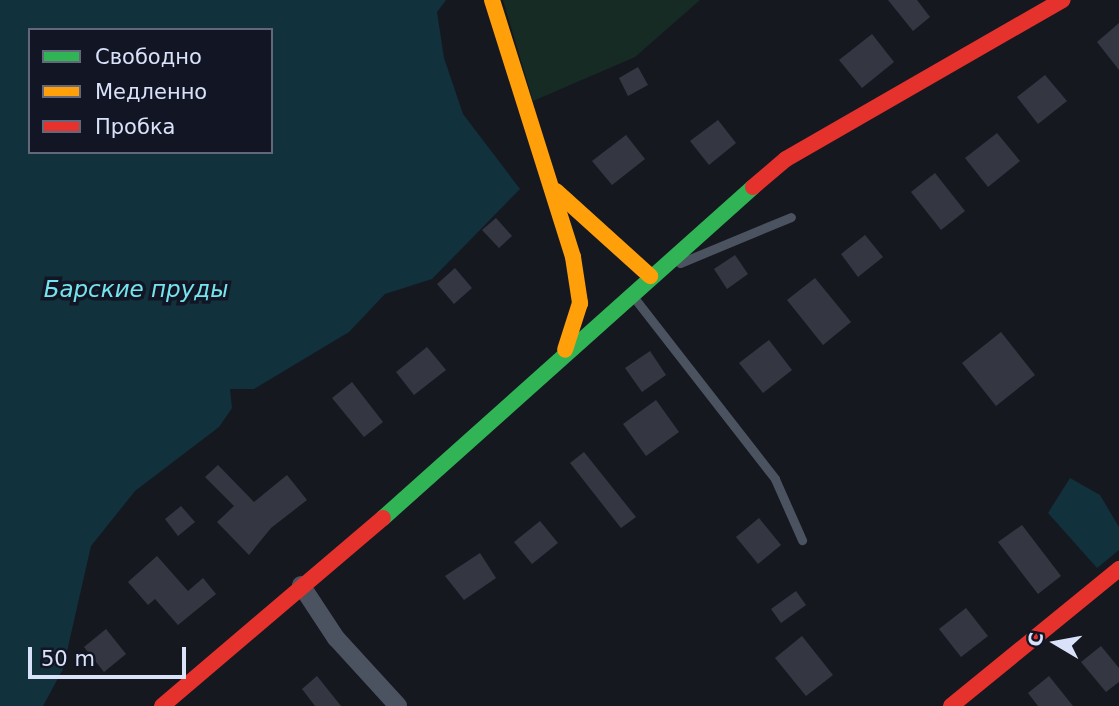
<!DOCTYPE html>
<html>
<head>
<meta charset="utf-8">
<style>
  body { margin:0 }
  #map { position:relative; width:1119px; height:706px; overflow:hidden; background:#161820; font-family:"DejaVu Sans",sans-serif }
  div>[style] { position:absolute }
  .green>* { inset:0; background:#162b23 }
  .water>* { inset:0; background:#11313c }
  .building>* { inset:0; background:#343742 }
  .lane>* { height:9px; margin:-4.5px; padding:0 4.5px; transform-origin:4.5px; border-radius:4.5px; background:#4c5360 }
  .street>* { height:18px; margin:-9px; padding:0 9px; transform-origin:9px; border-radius:9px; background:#4c5360 }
  .fast>* { height:16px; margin:-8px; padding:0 8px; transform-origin:8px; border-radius:8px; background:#30b455 }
  .slow>* { height:16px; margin:-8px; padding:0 8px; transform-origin:8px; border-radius:8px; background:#ff9f0a }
  .jam>* { height:16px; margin:-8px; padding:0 8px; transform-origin:8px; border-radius:8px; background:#e5322d }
  span { translate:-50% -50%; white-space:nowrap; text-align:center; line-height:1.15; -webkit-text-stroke:7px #121624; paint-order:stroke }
  .water-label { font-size:23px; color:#74e4ee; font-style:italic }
  .legend { position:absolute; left:28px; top:28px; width:245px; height:126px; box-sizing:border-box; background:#121624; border:2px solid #62687a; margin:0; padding:9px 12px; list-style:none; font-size:21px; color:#dae2fa }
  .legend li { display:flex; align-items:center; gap:14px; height:35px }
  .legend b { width:35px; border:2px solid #62687a }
  .north { position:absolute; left:1021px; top:608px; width:70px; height:70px; -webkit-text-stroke:5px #121624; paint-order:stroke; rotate:280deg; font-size:19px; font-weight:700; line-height:28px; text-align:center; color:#dae2fa }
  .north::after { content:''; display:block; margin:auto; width:24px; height:32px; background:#dae2fa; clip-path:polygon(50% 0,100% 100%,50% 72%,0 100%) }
  .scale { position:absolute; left:28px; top:647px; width:158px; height:32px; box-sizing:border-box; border:4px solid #dae2fa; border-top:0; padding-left:9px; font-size:21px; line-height:24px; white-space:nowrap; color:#dae2fa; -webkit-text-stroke:5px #121624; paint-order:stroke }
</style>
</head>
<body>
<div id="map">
  <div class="green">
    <i style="clip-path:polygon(503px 0,700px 0,635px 57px,533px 101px)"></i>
  </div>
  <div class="water">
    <i style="clip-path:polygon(evenodd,0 0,446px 0,437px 12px,444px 58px,463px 114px,520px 189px,432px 279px,385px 294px,349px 332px,254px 389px,230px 389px,232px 408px,219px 427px,135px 491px,91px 546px,63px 669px,43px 706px,0 706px,0 0,30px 30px,271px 30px,271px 152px,30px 152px,30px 30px)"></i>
    <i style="clip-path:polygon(1070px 478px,1100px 495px,1119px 527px,1119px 550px,1097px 568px,1048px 513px)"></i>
  </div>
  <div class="building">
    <i style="clip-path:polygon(888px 0,917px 0,930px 17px,913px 31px)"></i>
    <i style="clip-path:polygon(1119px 23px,1119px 70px,1097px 42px)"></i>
    <i style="clip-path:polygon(872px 34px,894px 62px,862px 88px,839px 60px)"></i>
    <i style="clip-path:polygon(638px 67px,648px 85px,628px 96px,619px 78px)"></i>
    <i style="clip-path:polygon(1045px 75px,1067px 101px,1038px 124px,1017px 97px)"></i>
    <i style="clip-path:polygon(718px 120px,736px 143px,709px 165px,690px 141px)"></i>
    <i style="clip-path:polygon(997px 133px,1020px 161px,988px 187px,965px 158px)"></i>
    <i style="clip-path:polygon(626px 135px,645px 159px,612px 185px,592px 161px)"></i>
    <i style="clip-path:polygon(935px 173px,965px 211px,941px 230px,911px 192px)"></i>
    <i style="clip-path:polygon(496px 218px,512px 236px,499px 248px,482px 230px)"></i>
    <i style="clip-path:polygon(865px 235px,883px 257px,858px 277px,841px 254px)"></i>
    <i style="clip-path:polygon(735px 255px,748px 274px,727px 289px,714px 269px)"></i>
    <i style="clip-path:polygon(455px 268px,472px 288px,454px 304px,437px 284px)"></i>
    <i style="clip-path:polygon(815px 278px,851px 322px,823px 345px,787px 300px)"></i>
    <i style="clip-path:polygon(1001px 332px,1035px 375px,996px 406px,962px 363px)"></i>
    <i style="clip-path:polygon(769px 340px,792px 370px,763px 393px,739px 363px)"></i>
    <i style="clip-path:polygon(427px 347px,446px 370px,414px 395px,396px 372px)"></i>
    <i style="clip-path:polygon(650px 351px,666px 375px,642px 392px,625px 368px)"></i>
    <i style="clip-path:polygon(352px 382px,383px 422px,364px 437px,332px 398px)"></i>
    <i style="clip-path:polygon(656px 400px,679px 432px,646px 456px,623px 424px)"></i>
    <i style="clip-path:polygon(584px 452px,636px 517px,621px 528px,570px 463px)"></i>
    <i style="clip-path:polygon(218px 465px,254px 502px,287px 475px,307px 500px,271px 528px,249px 555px,217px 522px,234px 506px,205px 477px)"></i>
    <i style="clip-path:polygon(181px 506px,195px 522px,178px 536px,165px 519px)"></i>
    <i style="clip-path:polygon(759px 518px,781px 545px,758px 564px,736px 537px)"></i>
    <i style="clip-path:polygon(540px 521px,558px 543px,532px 564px,514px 542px)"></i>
    <i style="clip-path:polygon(1022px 525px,1061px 576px,1038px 594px,998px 542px)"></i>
    <i style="clip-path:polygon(480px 553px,496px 578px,464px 600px,445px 576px)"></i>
    <i style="clip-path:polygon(157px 556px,188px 591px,203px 578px,216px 594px,178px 625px,155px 599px,148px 605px,128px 582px)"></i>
    <i style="clip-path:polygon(796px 591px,806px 605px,781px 623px,771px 609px)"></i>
    <i style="clip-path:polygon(966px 608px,988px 636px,961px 657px,939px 629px)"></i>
    <i style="clip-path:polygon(106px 629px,126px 654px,104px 672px,84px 647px)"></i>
    <i style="clip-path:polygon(802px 636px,833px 675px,806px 696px,775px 658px)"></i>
    <i style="clip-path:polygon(1101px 646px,1119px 668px,1119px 682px,1106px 692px,1081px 662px)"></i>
    <i style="clip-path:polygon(317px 676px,341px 706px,315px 706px,302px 689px)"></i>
    <i style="clip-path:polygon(1049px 676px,1073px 706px,1038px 706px,1028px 693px)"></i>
  </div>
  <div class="lane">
    <i style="left:680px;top:263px;width:120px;rotate:-22.5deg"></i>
    <i style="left:632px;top:295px;width:233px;rotate:52.1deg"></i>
    <i style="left:775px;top:479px;width:67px;rotate:66.1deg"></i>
  </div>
  <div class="street">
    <i style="left:301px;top:585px;width:64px;rotate:56.6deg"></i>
    <i style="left:336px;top:638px;width:92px;rotate:47.6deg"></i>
  </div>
  <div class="fast">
    <i style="left:383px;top:518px;width:496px;rotate:-41.8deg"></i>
  </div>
  <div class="slow">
    <i style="left:492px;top:0;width:269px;rotate:72.5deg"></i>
    <i style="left:573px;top:257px;width:47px;rotate:81.3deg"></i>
    <i style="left:580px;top:303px;width:49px;rotate:107.7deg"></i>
    <i style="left:556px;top:191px;width:127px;rotate:42.1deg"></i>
  </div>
  <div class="jam">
    <i style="left:753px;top:187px;width:43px;rotate:-40.3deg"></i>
    <i style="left:786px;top:159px;width:319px;rotate:-29.9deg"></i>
    <i style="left:162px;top:706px;width:290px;rotate:-40.4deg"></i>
    <i style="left:951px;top:706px;width:217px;rotate:-39.2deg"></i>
  </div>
  <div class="water-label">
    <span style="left:136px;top:289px">Барские пруды</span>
  </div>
  <ul class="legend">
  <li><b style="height:9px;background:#30b455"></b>Свободно</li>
  <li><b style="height:9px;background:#ff9f0a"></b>Медленно</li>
  <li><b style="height:9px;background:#e5322d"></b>Пробка</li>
  </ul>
  <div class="north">С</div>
  <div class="scale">50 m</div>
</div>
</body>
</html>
